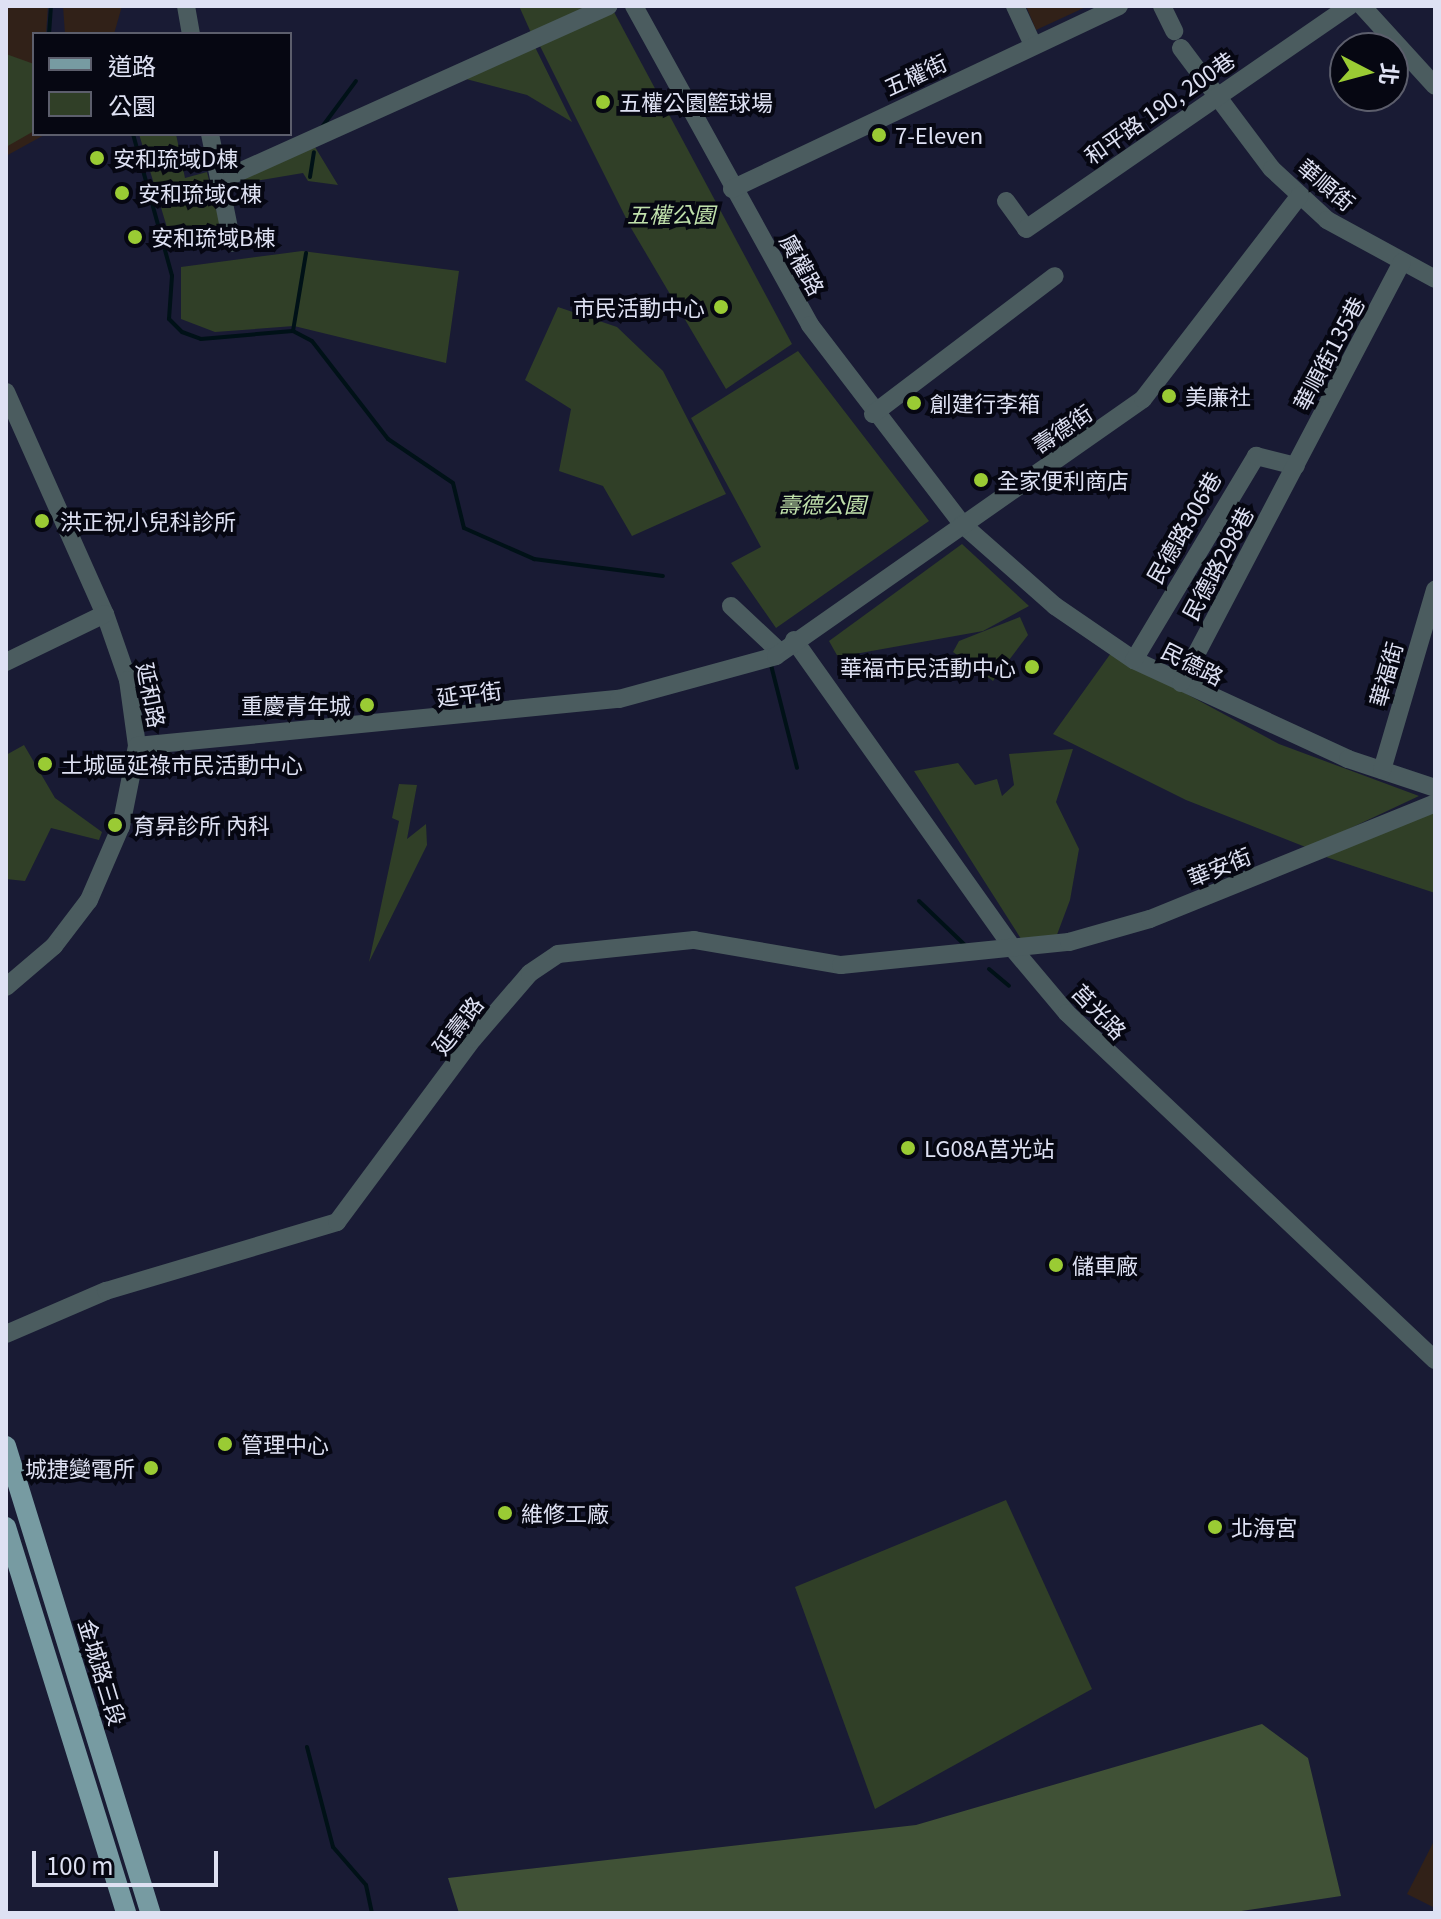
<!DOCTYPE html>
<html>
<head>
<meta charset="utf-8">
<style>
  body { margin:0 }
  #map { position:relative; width:1441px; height:1919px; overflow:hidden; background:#191b34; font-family:Georgia,"Noto Sans TC",serif }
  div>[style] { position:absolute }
  .education>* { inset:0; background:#312118 }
  .green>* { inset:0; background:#303f27 }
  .forest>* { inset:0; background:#405136 }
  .stream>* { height:4px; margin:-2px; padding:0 2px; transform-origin:2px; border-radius:2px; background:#001117 }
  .minor>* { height:18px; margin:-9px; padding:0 9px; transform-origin:9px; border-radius:9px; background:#4b5c5f }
  .major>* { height:20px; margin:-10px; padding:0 10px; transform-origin:10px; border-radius:10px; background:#779ba2 }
  .dots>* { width:22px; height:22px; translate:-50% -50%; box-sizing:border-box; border:4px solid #060712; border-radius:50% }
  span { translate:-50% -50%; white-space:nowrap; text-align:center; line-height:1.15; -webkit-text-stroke:8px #060712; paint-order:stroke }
  .street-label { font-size:22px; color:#dee1f3 }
  .poi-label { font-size:22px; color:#dee1f3 }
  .left { translate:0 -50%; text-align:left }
  .right { translate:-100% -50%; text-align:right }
  .park-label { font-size:22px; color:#c0e1ac; font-style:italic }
  .frame { position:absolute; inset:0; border:8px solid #dee1f3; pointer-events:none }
  .legend { position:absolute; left:32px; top:32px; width:260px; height:104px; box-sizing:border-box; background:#060712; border:2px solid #5c5e6c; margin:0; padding:10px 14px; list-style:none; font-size:24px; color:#dee1f3 }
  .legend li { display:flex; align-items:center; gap:16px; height:40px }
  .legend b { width:40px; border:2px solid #5c5e6c }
  .north { position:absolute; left:1329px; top:32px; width:80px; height:80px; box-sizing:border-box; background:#060712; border:2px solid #5c5e6c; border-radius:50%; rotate:96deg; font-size:22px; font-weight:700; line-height:32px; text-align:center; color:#dee1f3 }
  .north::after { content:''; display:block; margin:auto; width:28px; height:36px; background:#9acb34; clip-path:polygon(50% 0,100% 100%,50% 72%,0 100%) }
  .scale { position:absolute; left:32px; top:1851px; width:186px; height:36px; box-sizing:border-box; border:4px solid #dee1f3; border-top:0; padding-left:10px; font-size:24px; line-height:28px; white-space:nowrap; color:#dee1f3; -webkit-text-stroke:6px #060712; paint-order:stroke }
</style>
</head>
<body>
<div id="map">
  <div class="education">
    <i style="clip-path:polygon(6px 6px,48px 6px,46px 34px,34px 34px,34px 134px,46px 134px,6px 156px)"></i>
    <i style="clip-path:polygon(63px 6px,122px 6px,114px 34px,65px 34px)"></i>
    <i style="clip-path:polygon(1026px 6px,1088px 6px,1036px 30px)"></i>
    <i style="clip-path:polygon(1435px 1839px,1435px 1908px,1407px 1894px)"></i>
  </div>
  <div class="green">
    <i style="clip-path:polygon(519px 6px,598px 6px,532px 35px)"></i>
    <i style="clip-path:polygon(614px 12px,792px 344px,726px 389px,631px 228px,540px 46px)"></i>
    <i style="clip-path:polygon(535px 47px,572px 122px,527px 95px,466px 79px)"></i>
    <i style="clip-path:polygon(6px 54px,34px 64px,34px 131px,6px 147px)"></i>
    <i style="clip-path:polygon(139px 134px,176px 134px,185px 178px,207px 172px,224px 240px,174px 251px)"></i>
    <i style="clip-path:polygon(315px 147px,338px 185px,308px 181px,303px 173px,244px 183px,241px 177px)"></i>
    <i style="clip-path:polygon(302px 251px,459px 271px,446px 363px,294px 326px,215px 332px,181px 319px,181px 267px)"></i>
    <i style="clip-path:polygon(558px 307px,617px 327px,663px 371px,726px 494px,632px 536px,603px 486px,559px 471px,571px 409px,525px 380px)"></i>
    <i style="clip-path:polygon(798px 351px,929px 521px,776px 628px,731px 563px,761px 547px,691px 418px)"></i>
    <i style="clip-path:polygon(962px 544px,1029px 606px,983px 631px,838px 657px,829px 641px)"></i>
    <i style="clip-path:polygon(1020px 617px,1028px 635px,993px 681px,953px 652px,959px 641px)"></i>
    <i style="clip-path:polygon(1111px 653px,1279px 744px,1419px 796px,1308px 848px,1186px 800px,1053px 734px)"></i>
    <i style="clip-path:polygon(24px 745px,55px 798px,102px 832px,99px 840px,51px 828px,25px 881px,6px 879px,6px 755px)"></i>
    <i style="clip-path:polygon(1073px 749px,1056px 802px,1079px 849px,1070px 900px,1055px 940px,1025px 945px,914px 771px,958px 763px,975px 785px,997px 779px,1002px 796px,1014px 785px,1009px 754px)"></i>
    <i style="clip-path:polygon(399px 784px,417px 785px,407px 839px,426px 824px,427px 845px,369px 962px,399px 821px,392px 818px)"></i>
    <i style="clip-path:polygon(1435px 809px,1435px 893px,1326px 857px)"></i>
    <i style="clip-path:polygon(1006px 1500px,1092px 1689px,875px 1809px,795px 1587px)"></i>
  </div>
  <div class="forest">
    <i style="clip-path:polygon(1262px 1724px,1308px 1758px,1341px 1896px,1228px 1913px,459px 1913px,448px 1878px,916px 1825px)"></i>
  </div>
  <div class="stream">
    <i style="left:49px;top:34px;width:28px;rotate:-86deg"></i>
    <i style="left:322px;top:127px;width:57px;rotate:-53.5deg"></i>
    <i style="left:133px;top:134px;width:147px;rotate:74.6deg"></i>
    <i style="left:172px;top:276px;width:43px;rotate:94deg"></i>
    <i style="left:169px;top:319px;width:18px;rotate:45deg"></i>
    <i style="left:182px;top:332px;width:20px;rotate:20deg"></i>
    <i style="left:201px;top:339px;width:92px;rotate:-5deg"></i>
    <i style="left:293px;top:331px;width:21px;rotate:28deg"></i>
    <i style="left:312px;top:341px;width:124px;rotate:52.2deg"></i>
    <i style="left:388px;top:439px;width:78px;rotate:34.1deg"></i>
    <i style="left:453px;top:483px;width:46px;rotate:76.3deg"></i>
    <i style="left:464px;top:528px;width:77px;rotate:23.9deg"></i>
    <i style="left:534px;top:559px;width:130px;rotate:7.5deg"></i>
    <i style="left:310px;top:177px;width:25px;rotate:-81deg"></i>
    <i style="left:293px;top:331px;width:79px;rotate:-80.5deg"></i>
    <i style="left:771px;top:665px;width:106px;rotate:75.8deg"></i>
    <i style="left:919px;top:901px;width:65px;rotate:43.8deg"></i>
    <i style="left:989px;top:969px;width:26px;rotate:40deg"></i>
    <i style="left:307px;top:1747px;width:103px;rotate:75.4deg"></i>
    <i style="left:333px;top:1847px;width:50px;rotate:49deg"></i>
    <i style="left:366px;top:1885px;width:29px;rotate:78deg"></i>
  </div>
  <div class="minor">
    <i style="left:186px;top:6px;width:28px;rotate:80deg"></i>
    <i style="left:634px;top:6px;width:364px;rotate:61.1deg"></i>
    <i style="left:810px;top:325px;width:250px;rotate:52.6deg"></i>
    <i style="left:962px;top:524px;width:124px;rotate:41.4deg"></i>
    <i style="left:1055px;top:606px;width:96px;rotate:34.4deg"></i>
    <i style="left:1134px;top:660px;width:236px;rotate:24.8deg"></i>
    <i style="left:1348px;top:759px;width:92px;rotate:18.4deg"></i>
    <i style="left:1015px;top:6px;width:43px;rotate:65.2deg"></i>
    <i style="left:1162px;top:6px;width:28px;rotate:64deg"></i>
    <i style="left:1362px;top:6px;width:108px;rotate:47.6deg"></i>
    <i style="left:1181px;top:48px;width:151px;rotate:53.1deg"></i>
    <i style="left:1272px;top:169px;width:75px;rotate:42.8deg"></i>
    <i style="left:1327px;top:220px;width:123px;rotate:28.6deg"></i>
    <i style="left:210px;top:134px;width:111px;rotate:78.6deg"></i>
    <i style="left:219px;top:181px;width:427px;rotate:-24.2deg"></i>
    <i style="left:732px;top:189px;width:428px;rotate:-25.3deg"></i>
    <i style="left:1006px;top:201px;width:34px;rotate:54deg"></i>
    <i style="left:1026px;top:229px;width:393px;rotate:-34.6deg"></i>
    <i style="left:6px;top:392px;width:243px;rotate:66deg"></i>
    <i style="left:105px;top:614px;width:70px;rotate:70.8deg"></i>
    <i style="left:128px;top:680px;width:67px;rotate:82.2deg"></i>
    <i style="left:137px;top:746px;width:82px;rotate:101.3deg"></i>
    <i style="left:121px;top:826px;width:81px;rotate:113.4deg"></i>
    <i style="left:89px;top:900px;width:58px;rotate:127.3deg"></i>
    <i style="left:54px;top:946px;width:63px;rotate:139.5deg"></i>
    <i style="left:873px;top:414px;width:228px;rotate:-37.2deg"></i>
    <i style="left:731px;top:606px;width:67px;rotate:43.2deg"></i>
    <i style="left:794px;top:640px;width:380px;rotate:54.6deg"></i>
    <i style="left:1014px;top:950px;width:82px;rotate:49.9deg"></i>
    <i style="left:1067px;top:1013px;width:506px;rotate:43.32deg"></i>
    <i style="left:1134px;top:660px;width:238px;rotate:-59.1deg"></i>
    <i style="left:1256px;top:456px;width:41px;rotate:14deg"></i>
    <i style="left:6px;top:662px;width:110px;rotate:-25.9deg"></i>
    <i style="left:1181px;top:683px;width:475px;rotate:-62.3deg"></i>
    <i style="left:137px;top:746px;width:484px;rotate:-5.6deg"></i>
    <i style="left:619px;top:699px;width:163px;rotate:-15.3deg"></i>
    <i style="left:776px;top:656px;width:448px;rotate:-35deg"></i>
    <i style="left:1143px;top:399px;width:257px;rotate:-52.4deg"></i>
    <i style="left:1382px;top:770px;width:188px;rotate:-73.6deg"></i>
    <i style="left:6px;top:1334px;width:109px;rotate:-23.3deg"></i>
    <i style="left:106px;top:1291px;width:241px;rotate:-16.6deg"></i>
    <i style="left:337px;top:1222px;width:228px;rotate:-53.4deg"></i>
    <i style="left:473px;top:1039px;width:87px;rotate:-49.2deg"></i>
    <i style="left:530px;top:973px;width:34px;rotate:-34deg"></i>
    <i style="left:558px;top:954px;width:137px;rotate:-5.9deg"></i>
    <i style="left:694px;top:940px;width:149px;rotate:9.7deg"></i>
    <i style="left:841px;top:965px;width:229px;rotate:-5.8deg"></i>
    <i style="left:1069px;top:942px;width:84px;rotate:-15.9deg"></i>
    <i style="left:1150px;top:919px;width:308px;rotate:-22.1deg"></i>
  </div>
  <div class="major">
    <i style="left:6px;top:1446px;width:489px;rotate:72.8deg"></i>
    <i style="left:6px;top:1527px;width:404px;rotate:72.7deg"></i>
  </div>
  <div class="dots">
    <i style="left:603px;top:102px;background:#9acb34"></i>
    <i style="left:879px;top:135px;background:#9acb34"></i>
    <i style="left:97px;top:158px;background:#9acb34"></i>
    <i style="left:122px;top:193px;background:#9acb34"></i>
    <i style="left:135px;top:237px;background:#9acb34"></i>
    <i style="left:721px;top:307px;background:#9acb34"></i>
    <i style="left:1169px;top:396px;background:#9acb34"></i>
    <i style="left:914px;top:403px;background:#9acb34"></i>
    <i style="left:981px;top:480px;background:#9acb34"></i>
    <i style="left:42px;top:521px;background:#9acb34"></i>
    <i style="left:1032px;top:667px;background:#9acb34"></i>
    <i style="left:367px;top:705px;background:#9acb34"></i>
    <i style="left:45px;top:764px;background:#9acb34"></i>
    <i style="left:115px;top:825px;background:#9acb34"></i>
    <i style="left:908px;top:1148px;background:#9acb34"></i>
    <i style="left:1056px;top:1265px;background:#9acb34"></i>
    <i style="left:225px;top:1444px;background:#9acb34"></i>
    <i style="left:151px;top:1468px;background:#9acb34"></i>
    <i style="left:505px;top:1513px;background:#9acb34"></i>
    <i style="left:1215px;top:1527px;background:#9acb34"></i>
  </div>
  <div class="street-label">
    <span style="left:915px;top:74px;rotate:-25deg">五權街</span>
    <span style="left:1159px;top:107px;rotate:-35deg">和平路 190, 200巷</span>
    <span style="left:1327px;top:184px;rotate:40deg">華順街</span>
    <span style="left:803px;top:264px;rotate:61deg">廣權路</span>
    <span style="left:1328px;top:353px;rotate:-62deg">華順街135巷</span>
    <span style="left:1062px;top:428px;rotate:-34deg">壽德街</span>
    <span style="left:1183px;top:527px;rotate:-60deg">民德路306巷</span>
    <span style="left:1217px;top:563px;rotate:-62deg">民德路298巷</span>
    <span style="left:1193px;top:663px;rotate:27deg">民德路</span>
    <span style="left:1385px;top:674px;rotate:-74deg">華福街</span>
    <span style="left:469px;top:693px;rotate:-7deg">延平街</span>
    <span style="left:152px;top:695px;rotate:79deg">延和路</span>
    <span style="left:1219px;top:866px;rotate:-22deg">華安街</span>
    <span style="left:1100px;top:1011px;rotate:46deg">莒光路</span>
    <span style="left:457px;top:1025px;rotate:-52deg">延壽路</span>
    <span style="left:103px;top:1672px;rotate:73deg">金城路三段</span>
  </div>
  <div class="poi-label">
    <span class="left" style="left:619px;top:102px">五權公園籃球場</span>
    <span class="left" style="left:895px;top:135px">7-Eleven</span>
    <span class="left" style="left:113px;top:158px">安和琉域D棟</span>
    <span class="left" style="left:138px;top:193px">安和琉域C棟</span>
    <span class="left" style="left:151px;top:237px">安和琉域B棟</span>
    <span class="right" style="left:705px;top:307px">市民活動中心</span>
    <span class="left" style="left:1185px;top:396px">美廉社</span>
    <span class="left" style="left:930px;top:403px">創建行李箱</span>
    <span class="left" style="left:997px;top:480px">全家便利商店</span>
    <span class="left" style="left:60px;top:521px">洪正祝小兒科診所</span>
    <span class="right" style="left:1016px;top:667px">華福市民活動中心</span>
    <span class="right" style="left:351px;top:705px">重慶青年城</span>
    <span class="left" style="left:61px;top:764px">土城區延祿市民活動中心</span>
    <span class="left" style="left:133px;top:825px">育昇診所 內科</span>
    <span class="left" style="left:924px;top:1148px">LG08A莒光站</span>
    <span class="left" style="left:1072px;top:1265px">儲車廠</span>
    <span class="left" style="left:241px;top:1444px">管理中心</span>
    <span class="right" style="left:135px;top:1468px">城捷變電所</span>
    <span class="left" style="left:521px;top:1513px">維修工廠</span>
    <span class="left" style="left:1231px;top:1527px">北海宮</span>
  </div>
  <div class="park-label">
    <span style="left:671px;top:214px">五權公園</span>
    <span style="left:822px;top:504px">壽德公園</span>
  </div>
  <div class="frame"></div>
  <ul class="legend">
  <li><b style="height:10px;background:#779ba2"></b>道路</li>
  <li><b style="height:22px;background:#303f27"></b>公園</li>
  </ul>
  <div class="north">北</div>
  <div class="scale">100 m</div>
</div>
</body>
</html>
